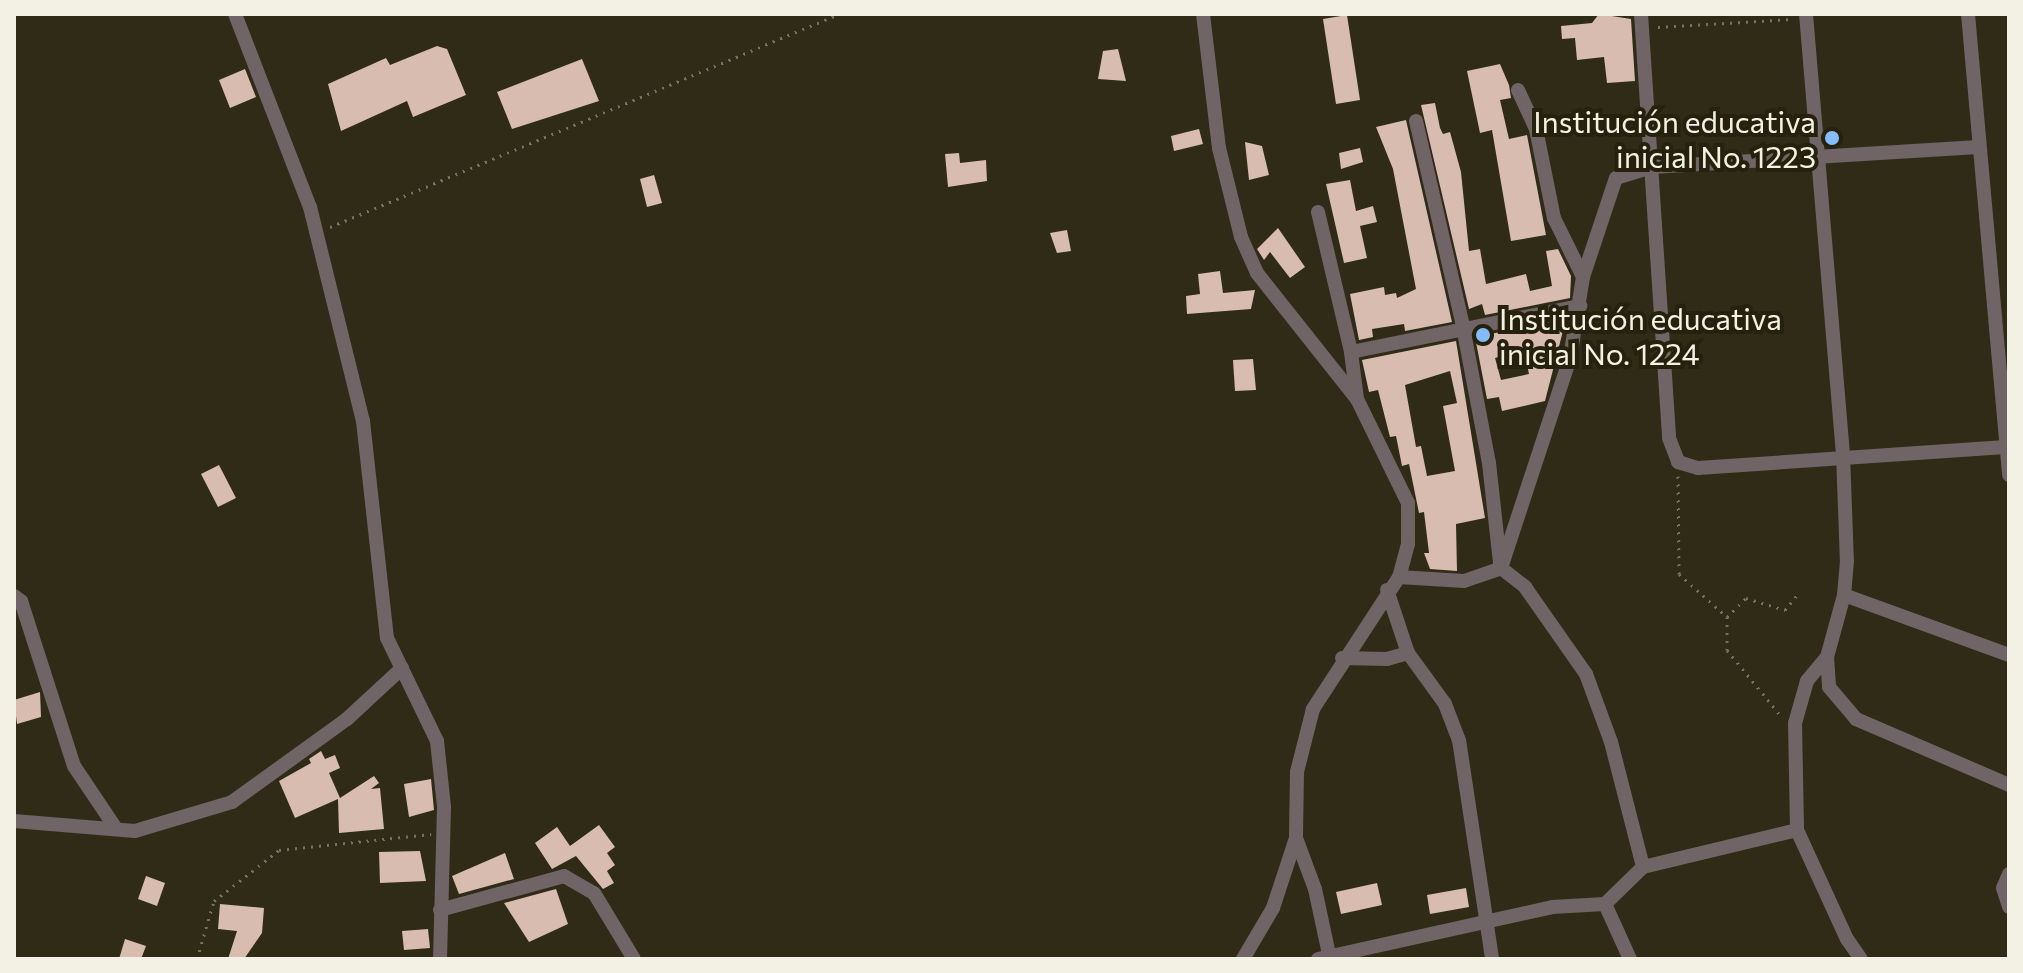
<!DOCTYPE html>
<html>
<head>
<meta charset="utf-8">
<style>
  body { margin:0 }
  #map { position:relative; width:2023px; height:973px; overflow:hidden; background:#2f2b16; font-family:Commissioner,sans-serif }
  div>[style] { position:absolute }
  .building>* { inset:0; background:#d7bcaf }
  .path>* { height:3px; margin-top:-1.5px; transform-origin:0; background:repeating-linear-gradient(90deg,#75725f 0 2px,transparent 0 8px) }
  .minor>* { height:14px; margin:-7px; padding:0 7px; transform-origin:7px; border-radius:7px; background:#706467 }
  .dots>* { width:22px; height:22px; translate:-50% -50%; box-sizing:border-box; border:4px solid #25210c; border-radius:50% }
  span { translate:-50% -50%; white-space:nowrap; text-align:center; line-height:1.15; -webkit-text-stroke:8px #25210c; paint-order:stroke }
  .poi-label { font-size:30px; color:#f3f1e3 }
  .right { translate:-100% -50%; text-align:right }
  .left { translate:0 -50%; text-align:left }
  .frame { position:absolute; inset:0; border:16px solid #f3f1e3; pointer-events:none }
</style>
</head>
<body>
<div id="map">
  <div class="building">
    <i style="clip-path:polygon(1599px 14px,1631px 19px,1635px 81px,1607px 83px,1604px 57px,1577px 60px,1575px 38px,1562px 39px,1561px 26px,1592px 23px)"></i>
    <i style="clip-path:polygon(1347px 15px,1360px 100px,1336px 104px,1323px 19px)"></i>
    <i style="clip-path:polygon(437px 46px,447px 49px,466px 95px,413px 117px,407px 101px,341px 131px,328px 84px,386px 58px,390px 65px)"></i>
    <i style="clip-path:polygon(1118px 49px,1126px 81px,1098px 79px,1103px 51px)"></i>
    <i style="clip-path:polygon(582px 59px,599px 101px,512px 129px,497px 92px)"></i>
    <i style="clip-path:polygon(1500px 64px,1509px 85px,1511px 98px,1500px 100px,1509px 139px,1527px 135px,1546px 235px,1511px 241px,1492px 130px,1480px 133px,1467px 71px)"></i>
    <i style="clip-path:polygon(245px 69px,256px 97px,230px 108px,219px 80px)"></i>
    <i style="clip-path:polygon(1435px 103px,1440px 128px,1443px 134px,1450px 132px,1461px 172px,1469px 251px,1480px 249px,1486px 284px,1526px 274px,1530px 291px,1552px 286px,1546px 251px,1558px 249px,1571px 276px,1570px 298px,1485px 315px,1482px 304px,1469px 309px,1421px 105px)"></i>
    <i style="clip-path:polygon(1406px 120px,1452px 322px,1405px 331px,1404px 324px,1372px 329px,1373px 337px,1359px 340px,1350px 294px,1384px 287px,1385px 295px,1396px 293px,1397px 298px,1416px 289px,1393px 169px,1376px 127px)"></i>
    <i style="clip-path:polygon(1199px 129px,1203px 144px,1174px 151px,1171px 136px)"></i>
    <i style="clip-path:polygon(1245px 142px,1262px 146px,1269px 175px,1249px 180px)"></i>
    <i style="clip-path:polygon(1360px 148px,1363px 162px,1341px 169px,1339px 153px)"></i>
    <i style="clip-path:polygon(959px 153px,960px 163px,986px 160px,987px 181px,948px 187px,945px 154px)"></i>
    <i style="clip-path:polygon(654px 175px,662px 203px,647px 207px,640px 179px)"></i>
    <i style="clip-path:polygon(1350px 180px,1356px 211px,1373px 206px,1377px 222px,1360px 226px,1367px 258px,1344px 263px,1326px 184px)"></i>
    <i style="clip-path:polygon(1278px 228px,1305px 267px,1290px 278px,1270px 252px,1264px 260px,1257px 249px)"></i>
    <i style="clip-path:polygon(1067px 230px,1071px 251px,1057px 253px,1050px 233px)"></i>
    <i style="clip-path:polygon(1220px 271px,1223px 293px,1255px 290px,1251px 309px,1187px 314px,1186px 296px,1200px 294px,1198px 274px)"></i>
    <i style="clip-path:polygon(evenodd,1566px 319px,1545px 401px,1502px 411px,1499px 397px,1487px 399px,1475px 337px,1566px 319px,1524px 350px,1529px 374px,1501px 380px,1495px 358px,1524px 350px)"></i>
    <i style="clip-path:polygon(evenodd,1456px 341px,1485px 518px,1456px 524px,1457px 571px,1430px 569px,1424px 553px,1429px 553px,1424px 512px,1419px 513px,1409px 464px,1402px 466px,1396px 436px,1390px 437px,1378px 390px,1369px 392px,1362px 360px,1456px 341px,1450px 371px,1457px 403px,1443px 406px,1455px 471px,1427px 476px,1421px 446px,1416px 447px,1405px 385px,1450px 371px)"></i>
    <i style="clip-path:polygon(1253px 359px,1256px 390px,1235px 391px,1233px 360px)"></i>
    <i style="clip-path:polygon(219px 465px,236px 498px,218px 507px,201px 474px)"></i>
    <i style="clip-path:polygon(40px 692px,41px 717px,17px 724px,14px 700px)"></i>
    <i style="clip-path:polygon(321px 751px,325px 759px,335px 755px,340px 768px,329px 773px,340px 798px,374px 776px,379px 783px,371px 789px,380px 788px,384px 829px,339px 833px,338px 799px,295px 818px,279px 781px,311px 763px,309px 759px)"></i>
    <i style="clip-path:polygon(431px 779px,434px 810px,409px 817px,404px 784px)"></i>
    <i style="clip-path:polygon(599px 825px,615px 847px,607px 853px,615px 865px,607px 871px,614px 883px,603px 889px,576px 856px,552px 869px,535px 843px,557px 827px,570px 846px)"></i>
    <i style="clip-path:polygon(420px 851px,426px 881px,380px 883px,379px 852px)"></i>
    <i style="clip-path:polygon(505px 853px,514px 879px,459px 894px,452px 876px)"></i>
    <i style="clip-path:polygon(146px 876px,165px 883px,157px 906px,138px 899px)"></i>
    <i style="clip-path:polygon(1377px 883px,1382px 905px,1341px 914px,1336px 892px)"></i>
    <i style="clip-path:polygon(1466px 888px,1469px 907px,1430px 914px,1427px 895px)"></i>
    <i style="clip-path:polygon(556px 889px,568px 924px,529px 942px,504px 903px)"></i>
    <i style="clip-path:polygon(220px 904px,264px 908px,262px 933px,244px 959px,228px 959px,237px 931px,218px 929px)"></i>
    <i style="clip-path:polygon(428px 929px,430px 948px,404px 950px,402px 931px)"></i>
    <i style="clip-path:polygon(125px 939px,146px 946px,141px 959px,119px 959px)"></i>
  </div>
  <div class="path">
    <i style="left:1658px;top:27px;width:136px;rotate:-3.4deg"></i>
    <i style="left:330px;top:227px;width:552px;rotate:-22.71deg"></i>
    <i style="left:1678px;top:476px;width:98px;rotate:89.4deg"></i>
    <i style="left:1679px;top:574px;width:64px;rotate:41.9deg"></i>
    <i style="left:1727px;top:617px;width:33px;rotate:90deg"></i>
    <i style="left:1727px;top:650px;width:85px;rotate:50.7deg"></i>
    <i style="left:1727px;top:617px;width:27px;rotate:-45deg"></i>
    <i style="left:1746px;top:598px;width:41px;rotate:17.1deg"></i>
    <i style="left:1785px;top:610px;width:22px;rotate:-51deg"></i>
    <i style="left:197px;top:959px;width:60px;rotate:-73.7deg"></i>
    <i style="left:214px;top:901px;width:83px;rotate:-38.1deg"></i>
    <i style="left:279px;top:850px;width:153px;rotate:-6deg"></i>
  </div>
  <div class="minor">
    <i style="left:235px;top:14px;width:207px;rotate:68.8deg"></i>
    <i style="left:310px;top:207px;width:220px;rotate:76.1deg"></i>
    <i style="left:363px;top:421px;width:218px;rotate:83.7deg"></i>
    <i style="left:387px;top:638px;width:114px;rotate:64.1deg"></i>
    <i style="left:437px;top:741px;width:66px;rotate:83.9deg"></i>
    <i style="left:444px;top:807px;width:152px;rotate:91.5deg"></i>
    <i style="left:1203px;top:14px;width:135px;rotate:83.2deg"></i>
    <i style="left:1219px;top:148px;width:92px;rotate:76.1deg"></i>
    <i style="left:1241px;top:237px;width:39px;rotate:66deg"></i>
    <i style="left:1257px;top:273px;width:161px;rotate:51.6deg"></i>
    <i style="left:1357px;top:399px;width:116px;rotate:63.9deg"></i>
    <i style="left:1408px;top:503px;width:41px;rotate:90deg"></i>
    <i style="left:1408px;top:544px;width:34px;rotate:105deg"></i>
    <i style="left:1399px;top:577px;width:158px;rotate:123.1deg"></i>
    <i style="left:1313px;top:709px;width:65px;rotate:104.3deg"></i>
    <i style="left:1297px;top:772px;width:66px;rotate:90.9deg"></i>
    <i style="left:1296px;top:838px;width:74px;rotate:108.2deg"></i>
    <i style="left:1273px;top:908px;width:59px;rotate:120.5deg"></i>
    <i style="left:1641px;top:14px;width:425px;rotate:86.2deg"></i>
    <i style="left:1669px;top:438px;width:26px;rotate:69deg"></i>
    <i style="left:1678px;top:462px;width:21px;rotate:17deg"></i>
    <i style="left:1698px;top:468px;width:308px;rotate:-3.9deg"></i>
    <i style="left:1806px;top:14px;width:442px;rotate:85.2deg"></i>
    <i style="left:1843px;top:454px;width:107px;rotate:87.9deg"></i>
    <i style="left:1847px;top:561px;width:34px;rotate:95deg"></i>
    <i style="left:1844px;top:595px;width:64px;rotate:105.3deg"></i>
    <i style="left:1827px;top:657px;width:31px;rotate:130deg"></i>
    <i style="left:1807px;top:681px;width:44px;rotate:105.9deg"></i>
    <i style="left:1795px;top:723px;width:107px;rotate:88.9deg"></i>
    <i style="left:1797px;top:830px;width:120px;rotate:65.4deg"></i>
    <i style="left:1847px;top:939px;width:24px;rotate:55deg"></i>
    <i style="left:1968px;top:14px;width:463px;rotate:84.9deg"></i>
    <i style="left:1518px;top:90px;width:43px;rotate:65.2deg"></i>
    <i style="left:1536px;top:129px;width:91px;rotate:78.6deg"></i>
    <i style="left:1554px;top:218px;width:66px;rotate:63.8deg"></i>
    <i style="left:1416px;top:121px;width:211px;rotate:77.1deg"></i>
    <i style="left:1463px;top:327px;width:138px;rotate:79.2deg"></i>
    <i style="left:1489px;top:463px;width:101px;rotate:83.7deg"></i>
    <i style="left:1318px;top:212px;width:144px;rotate:76.7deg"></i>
    <i style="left:1357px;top:399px;width:47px;rotate:-97.3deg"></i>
    <i style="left:1351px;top:352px;width:234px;rotate:-11.4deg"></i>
    <i style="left:1501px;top:568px;width:221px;rotate:-71.8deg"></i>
    <i style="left:1570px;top:358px;width:82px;rotate:-80.9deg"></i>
    <i style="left:1583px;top:277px;width:104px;rotate:-71.6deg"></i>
    <i style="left:1616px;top:178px;width:38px;rotate:-17deg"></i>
    <i style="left:1652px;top:167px;width:327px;rotate:-3.5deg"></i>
    <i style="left:1501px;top:568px;width:31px;rotate:38deg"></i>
    <i style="left:1525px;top:587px;width:106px;rotate:55deg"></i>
    <i style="left:1586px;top:674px;width:72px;rotate:69.8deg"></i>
    <i style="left:1611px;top:742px;width:129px;rotate:75.6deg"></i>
    <i style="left:1643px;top:867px;width:53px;rotate:135.8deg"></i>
    <i style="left:1605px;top:904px;width:60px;rotate:65.6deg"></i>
    <i style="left:1399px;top:577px;width:65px;rotate:3.5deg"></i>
    <i style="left:1464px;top:581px;width:39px;rotate:-19deg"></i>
    <i style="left:1387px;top:590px;width:66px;rotate:71.6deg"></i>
    <i style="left:1408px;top:653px;width:63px;rotate:54deg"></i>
    <i style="left:1445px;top:704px;width:39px;rotate:69deg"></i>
    <i style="left:1459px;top:740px;width:221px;rotate:81.4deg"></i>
    <i style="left:1844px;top:595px;width:176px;rotate:20deg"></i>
    <i style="left:14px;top:596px;width:9px;rotate:36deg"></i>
    <i style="left:21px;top:601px;width:173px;rotate:72.2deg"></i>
    <i style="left:74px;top:766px;width:73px;rotate:56.1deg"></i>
    <i style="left:1827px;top:657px;width:30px;rotate:86deg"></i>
    <i style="left:1829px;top:687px;width:42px;rotate:49.8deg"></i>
    <i style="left:1856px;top:719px;width:167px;rotate:23.3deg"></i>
    <i style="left:1342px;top:658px;width:45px;rotate:1.3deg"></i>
    <i style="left:1387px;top:659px;width:22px;rotate:-16deg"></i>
    <i style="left:14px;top:821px;width:121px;rotate:4.7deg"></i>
    <i style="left:135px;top:831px;width:101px;rotate:-16.6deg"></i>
    <i style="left:232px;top:802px;width:142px;rotate:-35.8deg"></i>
    <i style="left:347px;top:719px;width:75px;rotate:-42.8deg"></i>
    <i style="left:1296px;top:838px;width:54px;rotate:69.6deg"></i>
    <i style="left:1315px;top:889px;width:72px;rotate:77.9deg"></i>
    <i style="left:1643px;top:867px;width:158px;rotate:-13.5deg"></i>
    <i style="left:2009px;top:874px;width:15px;rotate:113deg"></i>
    <i style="left:2003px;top:888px;width:20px;rotate:72deg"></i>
    <i style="left:440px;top:910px;width:129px;rotate:-15.3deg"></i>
    <i style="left:564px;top:876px;width:34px;rotate:30deg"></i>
    <i style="left:594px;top:893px;width:77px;rotate:58.8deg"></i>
    <i style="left:1318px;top:959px;width:240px;rotate:-12.5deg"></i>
    <i style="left:1552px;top:907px;width:53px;rotate:-3.2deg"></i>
  </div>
  <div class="dots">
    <i style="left:1832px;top:138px;background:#84bcfb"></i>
    <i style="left:1483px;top:335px;background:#84bcfb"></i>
  </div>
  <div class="poi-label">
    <span class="right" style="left:1816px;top:138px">Institución educativa<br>inicial No. 1223</span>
    <span class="left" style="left:1499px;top:335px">Institución educativa<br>inicial No. 1224</span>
  </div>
  <div class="frame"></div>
</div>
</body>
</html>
